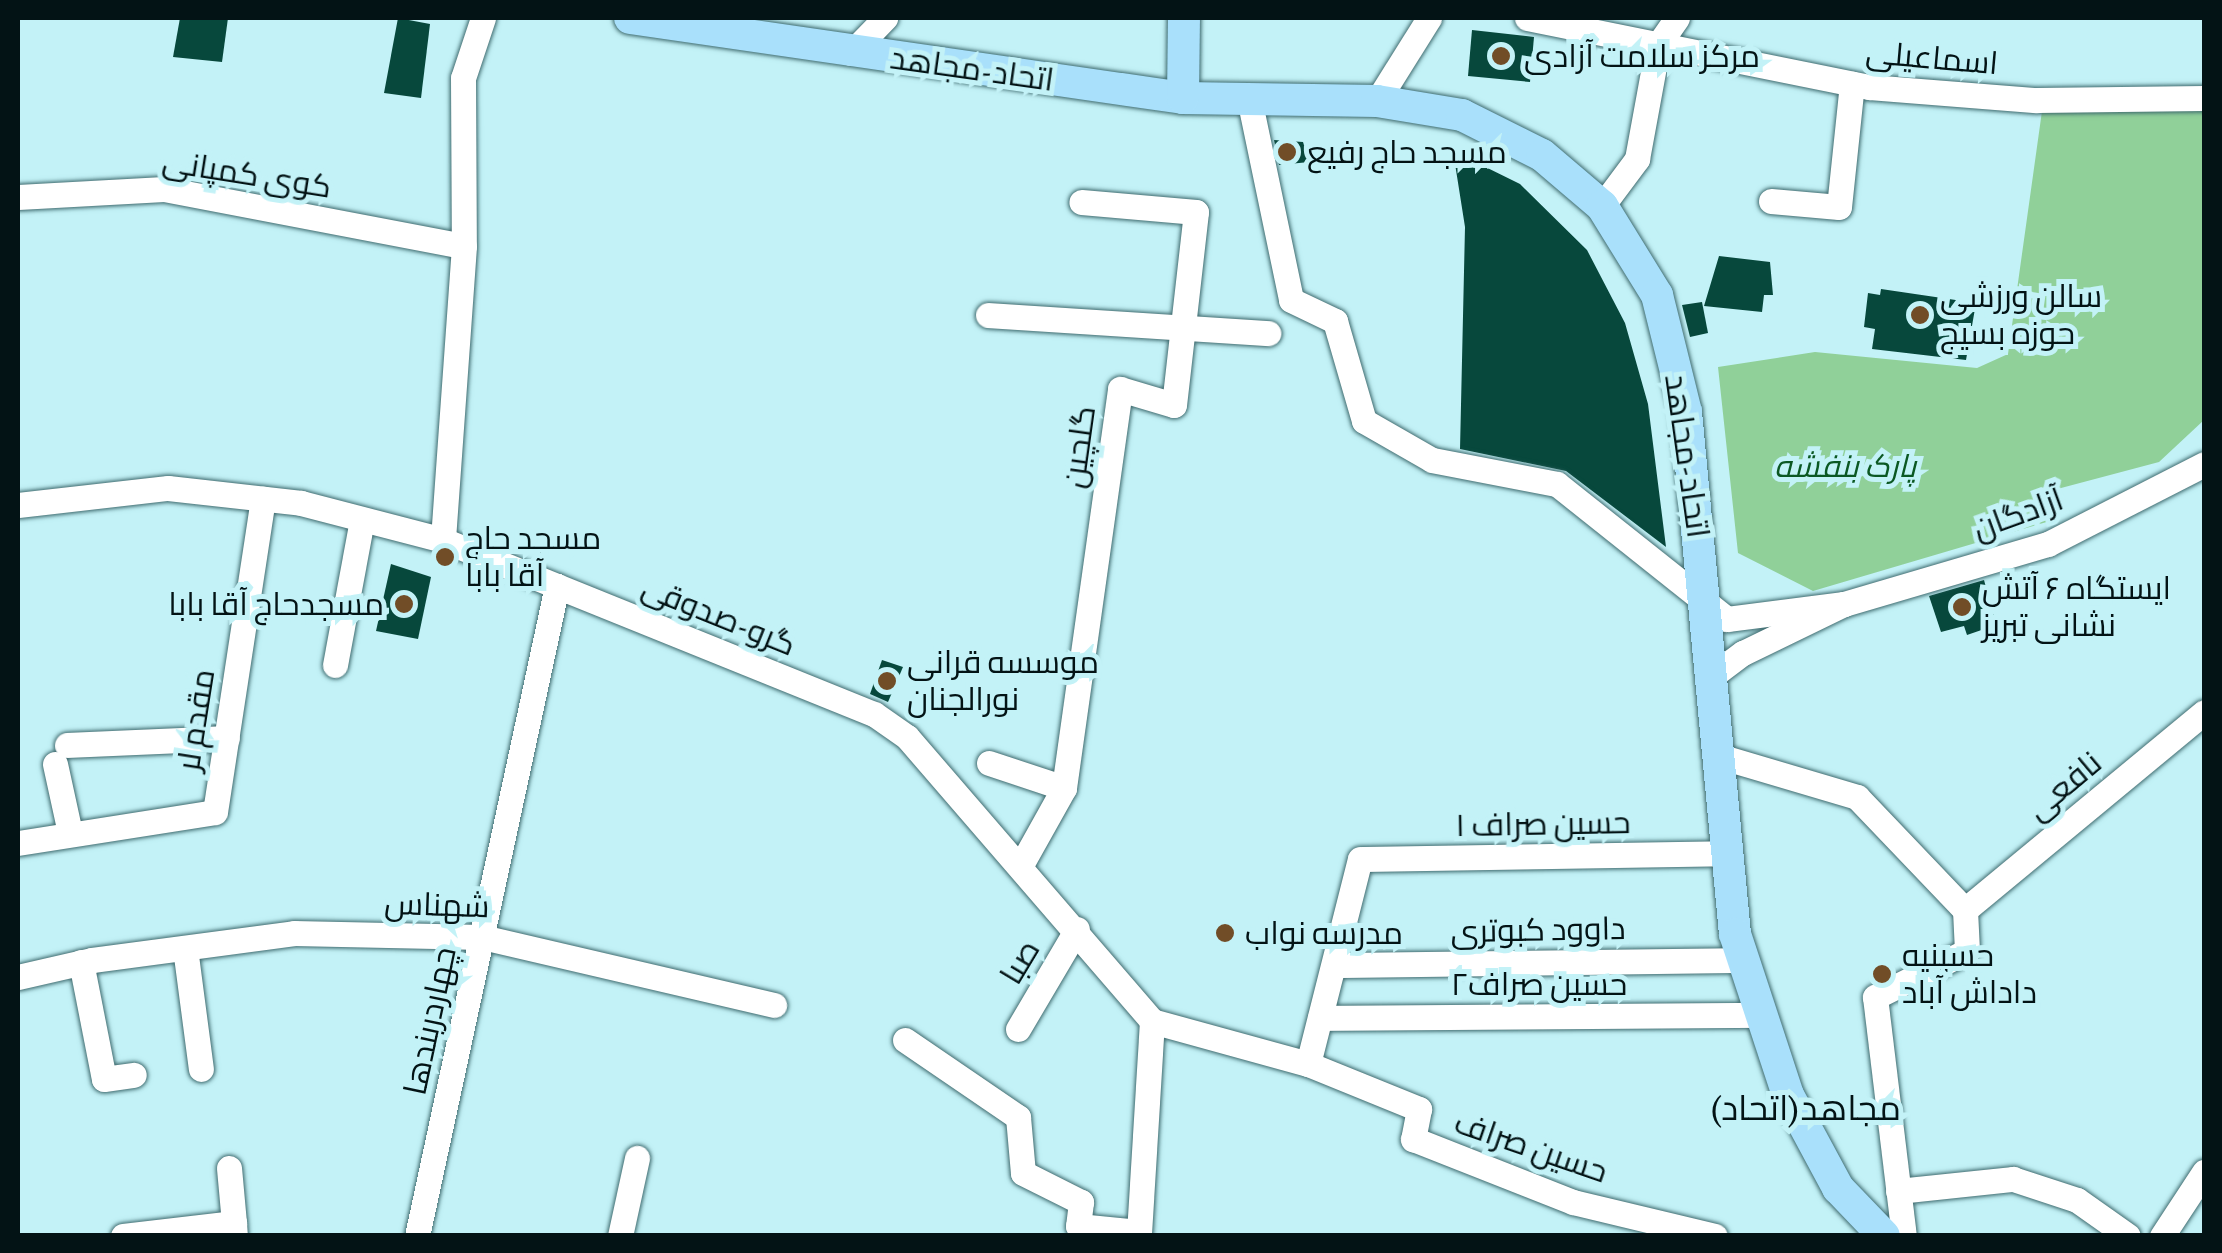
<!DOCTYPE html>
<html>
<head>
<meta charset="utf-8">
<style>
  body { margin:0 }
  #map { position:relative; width:2222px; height:1253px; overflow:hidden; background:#c3f2f7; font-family:"Crimson Pro",Cairo,serif }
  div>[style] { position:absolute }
  .green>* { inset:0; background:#90d099 }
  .building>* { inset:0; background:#07483c }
  .roads { filter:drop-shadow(0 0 2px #3f6b6f) drop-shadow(0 0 2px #3f6b6f) }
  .minor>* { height:25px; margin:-12.5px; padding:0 12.5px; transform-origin:12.5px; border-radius:12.5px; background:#fff }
  .major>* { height:32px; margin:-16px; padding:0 16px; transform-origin:16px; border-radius:16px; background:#a9e0fb }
  .dots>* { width:28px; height:28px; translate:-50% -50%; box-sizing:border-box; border:5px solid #c3f2f7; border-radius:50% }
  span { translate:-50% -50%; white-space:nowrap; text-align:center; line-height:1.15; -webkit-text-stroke:10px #c3f2f7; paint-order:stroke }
  .poi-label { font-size:32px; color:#031315 }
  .left { translate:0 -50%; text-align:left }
  .right { translate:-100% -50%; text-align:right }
  .street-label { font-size:32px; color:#031315 }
  .park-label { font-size:32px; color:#0b5823; font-style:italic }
  .neighbourhood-label { font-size:35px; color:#031315 }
  .frame { position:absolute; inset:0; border:20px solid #031315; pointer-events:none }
</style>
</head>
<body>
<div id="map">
  <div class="green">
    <i style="clip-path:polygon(2204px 110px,2204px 420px,2159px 462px,2046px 492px,2050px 521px,1813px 591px,1738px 553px,1718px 367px,1815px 352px,1977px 368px,2008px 354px,2042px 111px)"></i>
  </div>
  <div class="building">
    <i style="clip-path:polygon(180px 18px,228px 18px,222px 62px,173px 57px)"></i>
    <i style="clip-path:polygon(398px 18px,430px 24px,421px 98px,384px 93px)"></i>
    <i style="clip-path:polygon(1472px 30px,1534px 37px,1530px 82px,1468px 76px)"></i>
    <i style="clip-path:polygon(1274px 140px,1303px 142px,1309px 162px,1279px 165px)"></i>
    <i style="clip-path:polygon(1453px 151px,1520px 184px,1587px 250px,1625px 323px,1648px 404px,1666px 547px,1566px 471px,1460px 449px,1465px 227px)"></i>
    <i style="clip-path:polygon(1719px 256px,1770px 262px,1773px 295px,1764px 295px,1762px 312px,1704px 306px)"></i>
    <i style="clip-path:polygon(1881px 289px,1976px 303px,1966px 360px,1872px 349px,1875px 329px,1864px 327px,1868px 293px,1880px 295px)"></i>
    <i style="clip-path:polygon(1702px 302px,1708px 333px,1690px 337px,1682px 305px)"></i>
    <i style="clip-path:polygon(391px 564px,431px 577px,418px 639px,376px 631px)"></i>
    <i style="clip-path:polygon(1984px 580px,1996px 625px,1967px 635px,1964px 626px,1941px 632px,1929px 596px)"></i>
    <i style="clip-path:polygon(882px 660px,903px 667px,888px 702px,870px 694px)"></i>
  </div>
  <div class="roads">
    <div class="minor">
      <i style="left:483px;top:18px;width:63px;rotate:108.4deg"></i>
      <i style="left:463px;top:78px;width:168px;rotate:89.7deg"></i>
      <i style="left:464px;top:246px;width:295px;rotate:94.1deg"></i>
      <i style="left:443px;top:540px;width:465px;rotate:22deg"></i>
      <i style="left:874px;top:714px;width:40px;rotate:34.9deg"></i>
      <i style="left:907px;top:737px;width:375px;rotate:49.2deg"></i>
      <i style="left:1152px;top:1021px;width:215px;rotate:93.5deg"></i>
      <i style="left:1527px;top:18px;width:349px;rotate:11.4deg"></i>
      <i style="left:1869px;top:87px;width:168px;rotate:4.5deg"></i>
      <i style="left:2036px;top:100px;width:168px;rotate:-0.7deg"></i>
      <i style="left:851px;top:53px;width:49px;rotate:-45.8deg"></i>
      <i style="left:1377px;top:101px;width:98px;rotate:-57.9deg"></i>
      <i style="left:1250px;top:103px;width:201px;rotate:78.2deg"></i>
      <i style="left:1291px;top:300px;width:49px;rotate:25.5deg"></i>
      <i style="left:1335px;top:321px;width:104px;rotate:73.8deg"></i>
      <i style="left:1364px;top:421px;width:78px;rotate:29.8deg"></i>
      <i style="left:1432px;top:460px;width:127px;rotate:10.9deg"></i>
      <i style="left:1557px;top:484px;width:217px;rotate:38.5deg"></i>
      <i style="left:1727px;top:619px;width:118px;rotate:-7.3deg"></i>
      <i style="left:18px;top:197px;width:146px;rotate:-3.1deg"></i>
      <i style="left:164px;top:189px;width:305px;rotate:10.8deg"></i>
      <i style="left:1771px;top:201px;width:68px;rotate:5deg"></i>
      <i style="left:1839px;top:207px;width:124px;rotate:-84deg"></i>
      <i style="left:1602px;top:206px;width:59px;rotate:-53.3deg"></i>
      <i style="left:1637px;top:159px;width:116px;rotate:-79.6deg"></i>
      <i style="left:1658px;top:45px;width:33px;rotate:-55deg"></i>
      <i style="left:988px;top:315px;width:281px;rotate:3.7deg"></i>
      <i style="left:18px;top:505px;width:151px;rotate:-6.5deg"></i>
      <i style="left:168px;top:488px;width:134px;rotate:6.4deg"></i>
      <i style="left:301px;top:503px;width:147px;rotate:14.6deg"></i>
      <i style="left:335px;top:665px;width:148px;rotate:-79.5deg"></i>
      <i style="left:1712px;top:676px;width:39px;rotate:-37deg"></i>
      <i style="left:1743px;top:653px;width:112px;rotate:-25.9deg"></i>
      <i style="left:1844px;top:604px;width:213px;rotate:-16.4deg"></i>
      <i style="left:2048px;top:544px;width:175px;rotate:-27.1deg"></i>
      <i style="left:67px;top:745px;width:160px;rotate:-2.5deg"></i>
      <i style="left:1719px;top:756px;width:144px;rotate:16.5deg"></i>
      <i style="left:1857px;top:797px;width:156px;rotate:46.3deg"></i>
      <i style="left:1965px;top:910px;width:41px;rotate:87.2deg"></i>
      <i style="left:1967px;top:951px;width:103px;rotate:153.4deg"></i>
      <i style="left:1875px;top:997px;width:241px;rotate:83.1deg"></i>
      <i style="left:989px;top:763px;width:79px;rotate:18.4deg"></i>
      <i style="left:55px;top:764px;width:71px;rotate:77.7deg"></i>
      <i style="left:18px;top:843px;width:199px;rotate:-8.9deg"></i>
      <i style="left:215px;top:812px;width:317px;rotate:-81.3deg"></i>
      <i style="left:1021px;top:865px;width:88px;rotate:-60.8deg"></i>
      <i style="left:1064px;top:788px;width:403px;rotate:-82deg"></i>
      <i style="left:1120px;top:389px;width:56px;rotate:16.5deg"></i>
      <i style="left:1174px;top:405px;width:194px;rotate:-83.5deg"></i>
      <i style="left:1196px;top:212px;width:115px;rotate:-175deg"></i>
      <i style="left:1965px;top:910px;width:310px;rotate:-39.6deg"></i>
      <i style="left:185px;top:948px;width:122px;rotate:82.5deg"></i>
      <i style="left:81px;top:962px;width:119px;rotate:78.9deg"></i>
      <i style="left:104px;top:1079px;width:30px;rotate:-8deg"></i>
      <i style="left:1335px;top:965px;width:407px;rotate:-0.7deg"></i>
      <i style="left:18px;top:977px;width:76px;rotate:-12.9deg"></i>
      <i style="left:92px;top:960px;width:204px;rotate:-7.6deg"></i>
      <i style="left:294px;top:933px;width:188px;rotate:1.2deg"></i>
      <i style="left:482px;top:937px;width:300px;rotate:13.1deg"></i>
      <i style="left:1320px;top:1018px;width:438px;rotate:-0.4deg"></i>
      <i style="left:1152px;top:1021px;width:162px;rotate:15.4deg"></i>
      <i style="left:1308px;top:1064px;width:211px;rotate:-75.8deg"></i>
      <i style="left:1360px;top:859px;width:368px;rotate:-0.9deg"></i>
      <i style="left:1018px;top:1029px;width:116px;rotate:-59.5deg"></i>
      <i style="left:905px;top:1040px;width:137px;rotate:34.3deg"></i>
      <i style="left:1018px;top:1117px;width:56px;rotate:84.9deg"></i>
      <i style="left:1023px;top:1173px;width:65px;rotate:26.6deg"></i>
      <i style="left:1081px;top:1202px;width:24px;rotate:97deg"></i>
      <i style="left:1078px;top:1226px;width:61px;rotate:5.6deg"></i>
      <i style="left:1308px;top:1064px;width:120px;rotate:22.1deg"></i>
      <i style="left:1419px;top:1109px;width:31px;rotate:101deg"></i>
      <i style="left:1413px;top:1139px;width:172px;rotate:21.5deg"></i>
      <i style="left:1573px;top:1202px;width:146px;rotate:13.5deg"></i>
      <i style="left:229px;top:1168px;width:55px;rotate:84.8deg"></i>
      <i style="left:1898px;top:1191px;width:116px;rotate:-6deg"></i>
      <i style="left:2013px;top:1179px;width:67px;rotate:18.2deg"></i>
      <i style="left:2077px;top:1200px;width:62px;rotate:35.2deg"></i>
      <i style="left:123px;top:1236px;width:112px;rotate:-6.7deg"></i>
      <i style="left:234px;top:1223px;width:13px;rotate:86deg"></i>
      <i style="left:417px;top:1236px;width:665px;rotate:-77.85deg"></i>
      <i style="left:620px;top:1236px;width:80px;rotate:-77.7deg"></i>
      <i style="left:2162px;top:1236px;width:77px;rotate:-56.7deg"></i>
    </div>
    <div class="major">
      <i style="left:630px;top:18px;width:559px;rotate:8.23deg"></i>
      <i style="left:1183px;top:98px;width:194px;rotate:0.9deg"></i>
      <i style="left:1377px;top:101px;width:86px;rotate:9.4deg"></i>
      <i style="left:1462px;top:115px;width:89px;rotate:26.6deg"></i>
      <i style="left:1542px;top:155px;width:79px;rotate:40.4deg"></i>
      <i style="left:1602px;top:206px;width:105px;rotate:58.3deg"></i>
      <i style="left:1657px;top:295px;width:121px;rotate:76.1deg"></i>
      <i style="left:1686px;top:412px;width:524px;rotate:84.64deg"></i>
      <i style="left:1735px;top:934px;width:169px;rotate:71.8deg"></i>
      <i style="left:1788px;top:1095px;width:106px;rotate:61.7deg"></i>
      <i style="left:1838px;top:1188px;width:66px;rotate:46.2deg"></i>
      <i style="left:1183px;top:98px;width:80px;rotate:-89.3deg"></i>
    </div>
  </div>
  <div class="dots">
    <i style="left:1501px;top:56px;background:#714d27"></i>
    <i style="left:1287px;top:152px;background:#714d27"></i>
    <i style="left:1920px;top:315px;background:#714d27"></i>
    <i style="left:445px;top:557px;background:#714d27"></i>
    <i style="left:404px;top:604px;background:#714d27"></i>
    <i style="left:1962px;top:607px;background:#714d27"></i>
    <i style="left:887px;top:681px;background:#714d27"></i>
    <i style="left:1225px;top:933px;background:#714d27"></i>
    <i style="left:1882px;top:974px;background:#714d27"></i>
  </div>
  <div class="poi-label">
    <span class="left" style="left:1524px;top:56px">مرکز سلامت آزادی</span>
    <span class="left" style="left:1307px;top:152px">مسجد حاج رفیع</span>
    <span class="left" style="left:1940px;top:315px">سالن ورزشی<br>حوزه بسیج</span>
    <span class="left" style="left:465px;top:557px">مسجد حاج<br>آقا بابا</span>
    <span class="left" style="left:1982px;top:607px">ایستگاه ۶ آتش<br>نشانی تبریز</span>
    <span class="right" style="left:384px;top:604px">مسجدحاج آقا بابا</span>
    <span class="left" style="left:907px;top:681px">موسسه قرانی<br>نورالجنان</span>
    <span class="left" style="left:1245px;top:933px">مدرسه نواب</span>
    <span class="left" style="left:1902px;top:974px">حسینیه<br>داداش آباد</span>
  </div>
  <div class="street-label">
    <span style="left:1932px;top:58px;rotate:5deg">اسماعیلی</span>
    <span style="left:972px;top:69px;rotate:8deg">اتحاد-مجاهد</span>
    <span style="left:247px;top:174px;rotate:9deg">کوی کمپانی</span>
    <span style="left:1079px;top:447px;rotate:-82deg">گلچین</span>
    <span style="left:1687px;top:456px;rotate:82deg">اتحاد-مجاهد</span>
    <span style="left:2018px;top:514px;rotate:-20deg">آزادگان</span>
    <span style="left:719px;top:616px;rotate:22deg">گرو-صدوقی</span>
    <span style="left:196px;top:720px;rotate:-81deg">مقدم لر</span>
    <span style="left:2064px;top:786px;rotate:-40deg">نافعی</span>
    <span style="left:1543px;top:824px;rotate:-1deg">حسین صراف ۱</span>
    <span style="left:437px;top:905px;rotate:2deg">شهناس</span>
    <span style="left:1538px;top:930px;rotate:-1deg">داوود کبوتری</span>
    <span style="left:1020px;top:962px;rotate:-59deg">صبا</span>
    <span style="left:1539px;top:984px">حسین صراف۲</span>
    <span style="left:430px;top:1021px;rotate:-78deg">چهاردربندها</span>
    <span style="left:1531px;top:1147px;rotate:19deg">حسین صراف</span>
  </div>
  <div class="park-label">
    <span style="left:1845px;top:466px">پارک بنفشه</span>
  </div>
  <div class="neighbourhood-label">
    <span style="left:1805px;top:1109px">مجاهد(اتحاد)</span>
  </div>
  <div class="frame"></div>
</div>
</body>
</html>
